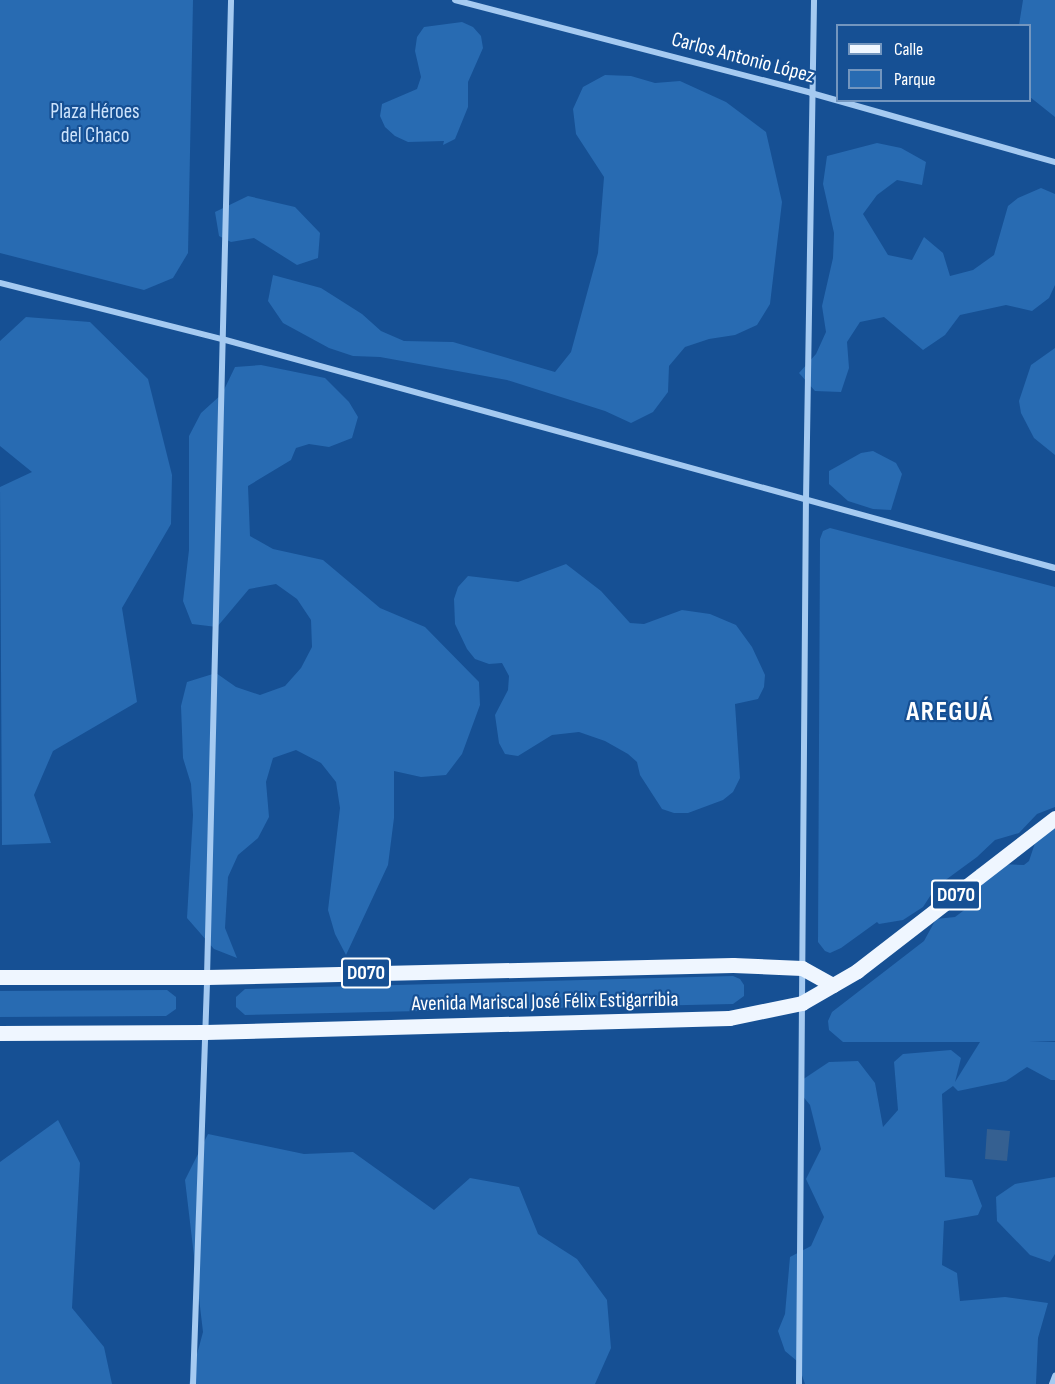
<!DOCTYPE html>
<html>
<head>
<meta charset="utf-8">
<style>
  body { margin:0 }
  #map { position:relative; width:1055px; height:1384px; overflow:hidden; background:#165094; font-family:"Sofia Sans Condensed",sans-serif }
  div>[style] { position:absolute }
  .green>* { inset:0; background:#286bb2 }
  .water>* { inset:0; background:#356091 }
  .street>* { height:6px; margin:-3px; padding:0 3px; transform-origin:3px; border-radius:3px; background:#a5caf1 }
  .primary>* { height:15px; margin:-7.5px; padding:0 7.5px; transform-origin:7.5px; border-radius:7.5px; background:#eff6ff }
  span { translate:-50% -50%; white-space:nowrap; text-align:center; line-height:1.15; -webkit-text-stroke:4.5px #165094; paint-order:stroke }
  .shield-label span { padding:2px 4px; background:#165094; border:2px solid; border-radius:4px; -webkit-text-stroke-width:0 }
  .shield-label { font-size:20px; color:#fff; font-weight:700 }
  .street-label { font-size:21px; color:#fff }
  .park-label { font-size:21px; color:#cde3fc }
  .district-label { font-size:27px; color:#fff; font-weight:700; letter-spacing:1.5px }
  .legend { position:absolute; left:836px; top:24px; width:195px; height:78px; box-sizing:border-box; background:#165094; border:2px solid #7396bf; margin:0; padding:8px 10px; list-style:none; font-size:18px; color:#fff }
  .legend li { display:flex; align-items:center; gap:12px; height:30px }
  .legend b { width:30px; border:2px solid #7396bf }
</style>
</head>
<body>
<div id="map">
  <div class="green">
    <i style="clip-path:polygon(0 0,193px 0,188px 253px,173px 278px,144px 290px,0 253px)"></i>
    <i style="clip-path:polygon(1023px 0,1055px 0,1055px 117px,1030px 97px,1030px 26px,1019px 25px)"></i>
    <i style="clip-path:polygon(462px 22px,473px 27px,481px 36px,483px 48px,468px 82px,468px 107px,455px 139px,443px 145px,444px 141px,408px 142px,395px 136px,385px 127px,380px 116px,382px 104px,417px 89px,421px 77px,415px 51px,417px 37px,424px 27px)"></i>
    <i style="clip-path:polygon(605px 75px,631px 76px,655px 83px,680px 81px,726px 102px,766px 132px,782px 202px,770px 304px,757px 325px,735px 335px,709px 339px,685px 347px,669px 366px,668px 392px,653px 412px,631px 423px,605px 411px,507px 380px,380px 357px,353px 356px,329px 348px,283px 323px,268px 301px,273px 275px,321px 288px,362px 314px,381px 331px,404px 341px,453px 342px,555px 372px,571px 352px,598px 253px,604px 177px,576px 134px,573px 109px,583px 87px)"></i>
    <i style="clip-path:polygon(877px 143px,901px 148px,926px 162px,922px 185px,897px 180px,877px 195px,863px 214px,888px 255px,912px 260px,924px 237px,943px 253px,950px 276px,973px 270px,994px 255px,1008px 206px,1018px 198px,1041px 188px,1055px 194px,1055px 285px,1049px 298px,1032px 311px,1006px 305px,960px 315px,945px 335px,923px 350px,884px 317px,860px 322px,847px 342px,849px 368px,841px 392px,815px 391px,799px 373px,816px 354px,826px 332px,822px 306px,833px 258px,834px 233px,823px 184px,827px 156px)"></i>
    <i style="clip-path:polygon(248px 196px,295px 207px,320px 233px,318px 258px,297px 265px,254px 238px,231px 242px,219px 236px,215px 212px)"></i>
    <i style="clip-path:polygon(26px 317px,90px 322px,148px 379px,172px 475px,171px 524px,122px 608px,137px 702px,53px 751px,34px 795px,51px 843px,2px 845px,0 487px,32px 472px,0 446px,0 341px)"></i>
    <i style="clip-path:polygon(1055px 348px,1055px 455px,1034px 438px,1021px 413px,1019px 401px,1031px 365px)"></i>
    <i style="clip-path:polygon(261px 365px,325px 378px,349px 402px,358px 417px,352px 438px,329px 447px,309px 444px,296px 448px,291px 460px,248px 486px,250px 536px,273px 549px,323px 560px,380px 608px,425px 627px,479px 682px,480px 705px,462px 754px,446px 775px,421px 777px,394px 771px,394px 818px,388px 865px,346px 955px,335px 934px,328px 910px,340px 808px,336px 782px,321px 763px,296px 750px,273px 758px,266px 782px,269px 817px,258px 838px,238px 855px,228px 877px,225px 928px,237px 958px,214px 949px,187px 918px,193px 815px,191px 784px,183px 758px,181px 706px,187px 682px,216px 673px,236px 687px,260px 695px,285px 686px,301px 668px,312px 647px,311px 620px,297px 599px,276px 584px,249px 589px,217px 627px,192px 624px,183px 601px,189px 550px,189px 436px,201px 413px,222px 394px,235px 367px)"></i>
    <i style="clip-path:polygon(873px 451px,896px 463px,902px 474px,891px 510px,873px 509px,848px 501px,829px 484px,829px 471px,861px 453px)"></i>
    <i style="clip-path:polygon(830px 528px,1055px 587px,1055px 807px,1037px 814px,1019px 833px,995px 840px,977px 857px,936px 887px,923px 907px,903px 920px,879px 924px,877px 922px,841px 948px,830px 953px,825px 951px,818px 942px,820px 539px,823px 531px)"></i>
    <i style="clip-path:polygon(566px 564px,601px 591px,630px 623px,644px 624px,682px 610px,710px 614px,736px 625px,752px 647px,765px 675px,764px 687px,758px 699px,735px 704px,740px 778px,733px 792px,723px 800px,688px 813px,674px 813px,662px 809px,640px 775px,637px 762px,628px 754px,605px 741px,579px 732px,552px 735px,518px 756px,505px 754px,499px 743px,495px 715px,508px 690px,509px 676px,502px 663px,489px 664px,475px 659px,467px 649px,455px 624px,454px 599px,458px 587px,468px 576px,518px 582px)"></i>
    <i style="clip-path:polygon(1055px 826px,1055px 1041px,1029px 1041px,1055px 1042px,1055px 1080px,1051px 1080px,1027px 1067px,1006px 1081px,958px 1091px,953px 1086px,942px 1094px,945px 1177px,972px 1180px,982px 1206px,978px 1215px,944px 1221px,942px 1265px,957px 1273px,960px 1301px,1005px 1297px,1048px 1303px,1038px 1338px,1036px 1384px,805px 1384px,797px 1361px,785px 1351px,778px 1331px,785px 1314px,790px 1257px,811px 1246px,824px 1217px,806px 1179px,821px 1149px,810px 1105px,801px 1094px,802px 1080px,829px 1062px,858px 1061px,875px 1083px,883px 1127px,898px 1110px,894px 1062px,903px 1054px,951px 1050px,961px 1058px,955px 1082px,980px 1042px,843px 1042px,829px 1030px,828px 1021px,832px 1012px,924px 941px,936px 919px,955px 917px,975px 902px,980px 894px,976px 869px,1001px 864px,1024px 865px,1029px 861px,1036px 840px)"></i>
    <i style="clip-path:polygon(733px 976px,740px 979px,744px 985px,744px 996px,733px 1004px,245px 1015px,236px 1007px,236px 997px,245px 989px)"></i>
    <i style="clip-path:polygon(167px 990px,176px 997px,176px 1009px,166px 1016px,0 1017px,0 991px)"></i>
    <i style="clip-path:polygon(58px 1120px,80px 1163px,72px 1308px,104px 1347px,112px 1384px,0 1384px,0 1162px)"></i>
    <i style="clip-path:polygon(208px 1134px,304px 1154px,353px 1152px,434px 1210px,470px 1178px,519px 1187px,538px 1234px,577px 1259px,607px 1300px,611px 1348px,595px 1384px,189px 1384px,203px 1332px,185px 1180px)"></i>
    <i style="clip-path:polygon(1055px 1177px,1055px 1254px,1050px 1262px,1030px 1255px,997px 1221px,996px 1197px,1015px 1184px)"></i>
  </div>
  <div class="water">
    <i style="clip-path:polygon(987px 1129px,1010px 1131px,1007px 1161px,985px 1159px)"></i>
  </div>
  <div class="street">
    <i style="left:455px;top:0;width:368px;rotate:14.6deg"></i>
    <i style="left:811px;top:93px;width:254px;rotate:15.8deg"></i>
    <i style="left:0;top:283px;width:229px;rotate:14.2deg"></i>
    <i style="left:222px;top:339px;width:864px;rotate:15.37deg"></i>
    <i style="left:193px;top:1384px;width:407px;rotate:-88deg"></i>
    <i style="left:207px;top:977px;width:977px;rotate:-88.59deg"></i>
    <i style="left:799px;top:1384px;width:884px;rotate:-89.55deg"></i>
    <i style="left:806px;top:500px;width:500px;rotate:-89.08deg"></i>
    <i style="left:1052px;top:1384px;width:9px;rotate:-69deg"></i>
  </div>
  <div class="primary">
    <i style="left:0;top:977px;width:207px"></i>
    <i style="left:207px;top:977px;width:526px;rotate:-1.31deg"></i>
    <i style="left:733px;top:965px;width:69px;rotate:2.5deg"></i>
    <i style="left:802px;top:968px;width:35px;rotate:29deg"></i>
    <i style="left:833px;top:985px;width:36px;rotate:150deg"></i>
    <i style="left:802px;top:1003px;width:75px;rotate:168.4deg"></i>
    <i style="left:729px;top:1018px;width:524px;rotate:178.47deg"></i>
    <i style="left:205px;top:1032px;width:205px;rotate:179.7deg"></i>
    <i style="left:833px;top:985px;width:28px;rotate:-30deg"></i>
    <i style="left:857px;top:971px;width:250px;rotate:-37.7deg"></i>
  </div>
  <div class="shield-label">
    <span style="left:956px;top:895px">D070</span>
    <span style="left:366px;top:973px">D070</span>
  </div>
  <div class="street-label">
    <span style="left:743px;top:58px;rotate:15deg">Carlos Antonio López</span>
    <span style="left:545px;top:1002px;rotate:-1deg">Avenida Mariscal José Félix Estigarribia</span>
  </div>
  <div class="park-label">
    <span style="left:95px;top:124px">Plaza Héroes<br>del Chaco</span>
  </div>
  <div class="district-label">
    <span style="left:950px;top:713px">AREGUÁ</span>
  </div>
  <ul class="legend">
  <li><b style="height:8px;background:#eff6ff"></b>Calle</li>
  <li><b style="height:16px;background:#286bb2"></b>Parque</li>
  </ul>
</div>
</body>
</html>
